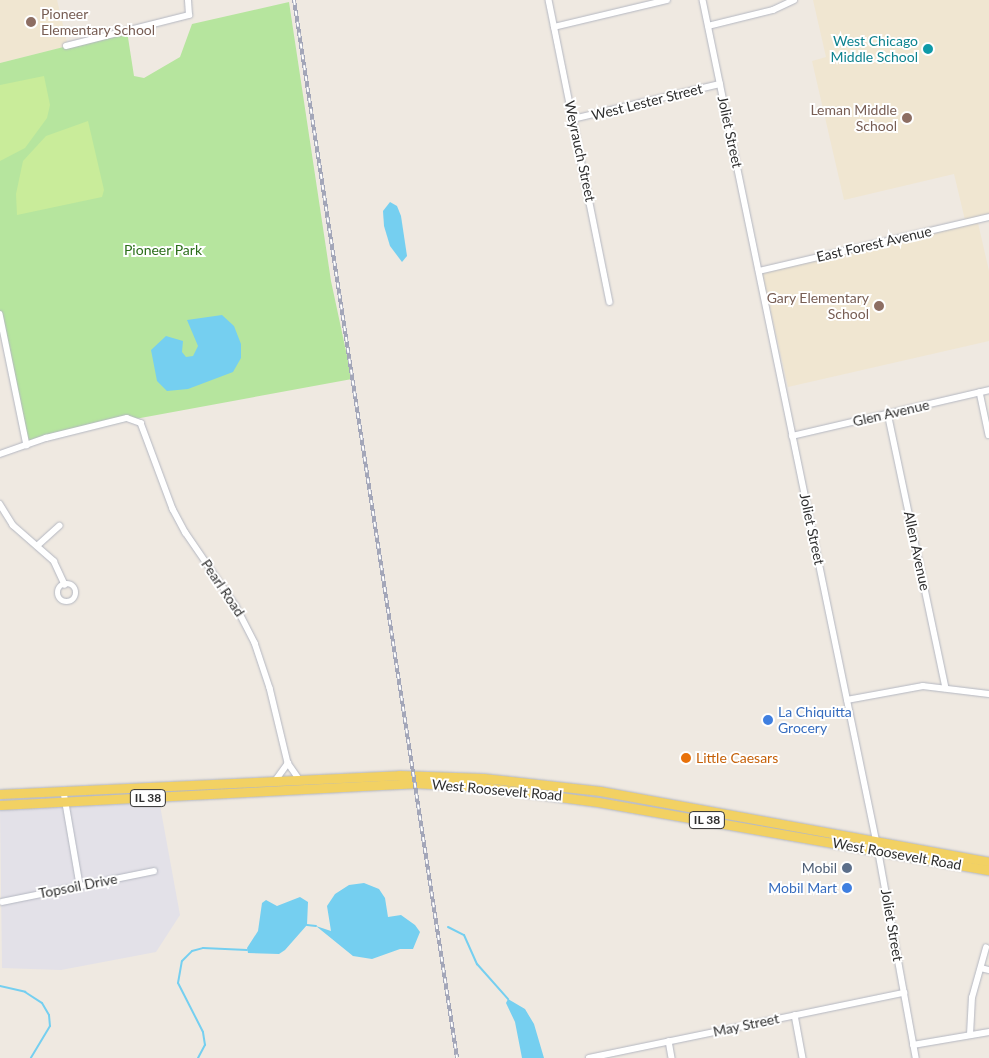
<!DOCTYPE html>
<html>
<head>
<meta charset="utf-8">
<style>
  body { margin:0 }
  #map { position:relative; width:989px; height:1058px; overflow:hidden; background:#efe9e1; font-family:Lato,sans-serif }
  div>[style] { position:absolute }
  .industrial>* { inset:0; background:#e3e1e8 }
  .education>* { inset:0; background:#f0e6d1 }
  .green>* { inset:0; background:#b6e59e }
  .pitch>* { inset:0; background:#c9ec9a }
  .water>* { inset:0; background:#75cff0 }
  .stream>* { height:2px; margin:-1px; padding:0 1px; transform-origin:1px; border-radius:1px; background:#75cff0 }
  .roads { filter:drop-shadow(0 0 1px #b4b7c1) drop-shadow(0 0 1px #b4b7c1) }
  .street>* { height:5.5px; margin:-2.75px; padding:0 2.75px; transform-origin:2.75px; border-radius:2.75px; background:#fff }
  .street>.ring { margin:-2.75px; padding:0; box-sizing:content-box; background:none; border:5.5px solid #fff; border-radius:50% }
  .primary>* { height:9px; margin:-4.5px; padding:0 4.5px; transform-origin:4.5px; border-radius:4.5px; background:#f2d163 }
  .rail>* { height:4px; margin-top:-2px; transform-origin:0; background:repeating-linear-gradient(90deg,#fff 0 5.5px,#a3a6b8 0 11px); box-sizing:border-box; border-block:1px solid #a3a6b8 }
  .dots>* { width:14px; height:14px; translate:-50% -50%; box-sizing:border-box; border:2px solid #fff; border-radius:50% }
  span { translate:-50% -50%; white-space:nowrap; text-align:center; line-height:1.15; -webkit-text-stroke:4px #fff; paint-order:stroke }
  .shield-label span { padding:1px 4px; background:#fff; border:1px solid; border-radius:4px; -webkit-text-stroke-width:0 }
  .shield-label { font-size:12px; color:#2e2e2e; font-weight:700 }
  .education-label { font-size:14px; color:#785e54 }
  .left { translate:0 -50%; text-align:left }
  .right { translate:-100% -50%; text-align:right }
  .culture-label { font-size:14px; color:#0d838f }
  .street-label { font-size:14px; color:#2e2e2e }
  .park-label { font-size:14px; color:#2c6e1b }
  .shop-label { font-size:14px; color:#366cbe }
  .food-label { font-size:14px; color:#c56008 }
  .service-label { font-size:14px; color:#4e5e75 }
</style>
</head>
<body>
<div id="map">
  <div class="industrial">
    <i style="clip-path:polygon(159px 800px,180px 915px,156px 952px,61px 970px,2px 968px,0 806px)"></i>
  </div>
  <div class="education">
    <i style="clip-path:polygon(0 0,57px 0,68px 46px,0 63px)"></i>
    <i style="clip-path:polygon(813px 0,989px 0,989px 215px,965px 220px,954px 174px,844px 200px,812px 61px,826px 57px)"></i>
    <i style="clip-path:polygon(978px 223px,989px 271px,989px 341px,788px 387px,762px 272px)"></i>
  </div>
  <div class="green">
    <i style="clip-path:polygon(289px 2px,331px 281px,352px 379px,135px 419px,27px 445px,0 314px,0 63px,127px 31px,134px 76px,144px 78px,180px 57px,192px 24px)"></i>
  </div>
  <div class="pitch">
    <i style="clip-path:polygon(44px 76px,50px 105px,47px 118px,25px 148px,0 161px,0 85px)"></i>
    <i style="clip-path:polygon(88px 121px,104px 190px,102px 197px,17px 215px,16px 194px,23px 161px,46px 136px)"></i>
  </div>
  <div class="water">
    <i style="clip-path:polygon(390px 202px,397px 206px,401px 216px,407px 256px,402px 262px,390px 246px,384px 226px,383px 211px)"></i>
    <i style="clip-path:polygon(222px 315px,234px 326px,241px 344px,241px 358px,233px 372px,188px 389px,167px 391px,157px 381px,151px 350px,166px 336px,183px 341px,182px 352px,186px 357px,193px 356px,198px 346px,187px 320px)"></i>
    <i style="clip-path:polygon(364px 883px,379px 889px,385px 898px,388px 917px,401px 915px,415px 925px,420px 932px,413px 949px,400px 949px,372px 959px,353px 956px,316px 926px,331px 931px,327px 906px,335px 894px,349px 885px)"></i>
    <i style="clip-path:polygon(300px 897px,308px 902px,307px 925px,285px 950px,279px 954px,248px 953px,247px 948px,258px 931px,262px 903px,266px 900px,277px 906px)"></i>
    <i style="clip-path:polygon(508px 999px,525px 1009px,534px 1024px,544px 1058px,522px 1058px,515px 1022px,506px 1003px)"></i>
  </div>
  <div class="stream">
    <i style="left:307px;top:925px;width:9px;rotate:6deg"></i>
    <i style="left:448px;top:927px;width:18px;rotate:27deg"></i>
    <i style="left:464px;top:935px;width:32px;rotate:66deg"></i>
    <i style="left:477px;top:964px;width:47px;rotate:48.5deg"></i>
    <i style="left:0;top:986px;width:26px;rotate:13deg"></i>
    <i style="left:25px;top:992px;width:20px;rotate:33deg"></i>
    <i style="left:42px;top:1003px;width:14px;rotate:60deg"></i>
    <i style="left:49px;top:1015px;width:11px;rotate:85deg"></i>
    <i style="left:50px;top:1026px;width:37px;rotate:121deg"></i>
    <i style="left:198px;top:1058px;width:15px;rotate:-62deg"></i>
    <i style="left:205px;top:1045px;width:13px;rotate:-99deg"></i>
    <i style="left:203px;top:1032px;width:55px;rotate:-117deg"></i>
    <i style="left:178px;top:983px;width:22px;rotate:-80deg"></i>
    <i style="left:182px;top:961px;width:14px;rotate:-45deg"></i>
    <i style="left:192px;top:951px;width:11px;rotate:-15deg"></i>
    <i style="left:203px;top:948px;width:44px;rotate:2.6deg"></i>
  </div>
  <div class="roads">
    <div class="street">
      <i style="left:549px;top:0;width:308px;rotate:78.6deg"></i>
      <i style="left:703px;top:0;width:866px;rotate:78.34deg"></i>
      <i style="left:878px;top:848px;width:213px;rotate:79.7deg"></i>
      <i style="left:708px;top:26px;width:67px;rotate:-13.8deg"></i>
      <i style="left:773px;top:10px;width:23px;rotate:-25deg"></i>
      <i style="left:554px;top:27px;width:116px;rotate:-13.4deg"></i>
      <i style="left:66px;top:46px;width:127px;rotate:-14.1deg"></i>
      <i style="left:189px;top:15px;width:15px;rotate:-94deg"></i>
      <i style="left:573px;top:119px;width:151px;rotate:-13.4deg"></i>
      <i style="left:759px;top:271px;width:236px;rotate:-13.2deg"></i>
      <i style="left:0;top:314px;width:134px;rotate:78.4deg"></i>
      <i style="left:980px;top:392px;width:44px;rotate:78.2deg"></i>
      <i style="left:888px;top:413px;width:281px;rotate:78.1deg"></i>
      <i style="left:792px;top:436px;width:202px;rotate:-13.1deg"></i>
      <i style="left:0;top:454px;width:49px;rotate:-19.2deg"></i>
      <i style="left:46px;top:438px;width:83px;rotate:-13.9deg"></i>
      <i style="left:127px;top:418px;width:15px;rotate:20deg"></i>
      <i style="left:141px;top:423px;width:92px;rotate:69.6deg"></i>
      <i style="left:173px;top:509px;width:27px;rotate:62deg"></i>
      <i style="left:186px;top:533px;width:88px;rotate:55.6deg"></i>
      <i style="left:236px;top:606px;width:42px;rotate:62.8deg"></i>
      <i style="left:255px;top:643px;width:47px;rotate:71.6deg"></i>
      <i style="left:270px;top:688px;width:77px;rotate:76.5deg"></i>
      <i style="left:288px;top:763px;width:19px;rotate:55deg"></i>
      <i style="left:0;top:504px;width:25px;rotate:58deg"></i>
      <i style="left:13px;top:525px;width:55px;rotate:41.3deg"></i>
      <i style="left:54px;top:561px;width:26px;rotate:65deg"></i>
      <i style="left:37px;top:546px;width:30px;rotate:-42deg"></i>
      <i class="ring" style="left:58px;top:584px;width:12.5px;height:12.5px"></i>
      <i style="left:847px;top:700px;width:77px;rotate:-10.4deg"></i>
      <i style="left:923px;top:686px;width:66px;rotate:6.9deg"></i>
      <i style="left:275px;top:781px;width:22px;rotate:-54deg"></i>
      <i style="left:64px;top:792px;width:94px;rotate:80.2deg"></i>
      <i style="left:2px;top:902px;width:155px;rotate:-11.5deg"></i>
      <i style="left:981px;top:968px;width:8px;rotate:14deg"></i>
      <i style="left:795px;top:1015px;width:44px;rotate:79.5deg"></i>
      <i style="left:970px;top:1035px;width:37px;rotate:-87deg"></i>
      <i style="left:972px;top:998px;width:52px;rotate:-74.4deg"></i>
      <i style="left:669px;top:1041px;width:17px;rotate:80deg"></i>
      <i style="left:913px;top:1045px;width:77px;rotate:-9.7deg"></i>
      <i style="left:589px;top:1058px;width:322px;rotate:-11.7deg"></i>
    </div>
    <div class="primary">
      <i style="left:0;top:794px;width:399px;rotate:-2.7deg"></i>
      <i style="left:399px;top:775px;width:84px;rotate:2deg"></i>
      <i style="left:483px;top:778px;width:118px;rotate:6.3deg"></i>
      <i style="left:600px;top:791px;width:395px;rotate:10.3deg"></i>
      <i style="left:0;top:805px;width:415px;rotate:-3deg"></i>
      <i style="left:414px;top:783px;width:69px;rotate:3.3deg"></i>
      <i style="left:483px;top:787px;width:116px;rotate:7.4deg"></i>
      <i style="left:598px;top:802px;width:397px;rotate:9.9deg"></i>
    </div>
  </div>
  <div class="rail">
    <i style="left:294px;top:0;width:1070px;rotate:81.24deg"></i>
  </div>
  <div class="dots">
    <i style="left:31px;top:22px;background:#8d6e63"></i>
    <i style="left:928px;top:49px;background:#0f9aa8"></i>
    <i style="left:907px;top:118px;background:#8d6e63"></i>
    <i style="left:879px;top:306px;background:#8d6e63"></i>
    <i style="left:768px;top:720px;background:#3f7fe0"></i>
    <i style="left:686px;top:758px;background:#e8710a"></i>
    <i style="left:847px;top:868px;background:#5c6f8a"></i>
    <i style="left:847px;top:888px;background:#3f7fe0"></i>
  </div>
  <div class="shield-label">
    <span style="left:148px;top:798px">IL 38</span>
    <span style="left:707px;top:820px">IL 38</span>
  </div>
  <div class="education-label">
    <span class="left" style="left:41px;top:22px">Pioneer<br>Elementary School</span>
    <span class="right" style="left:897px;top:118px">Leman Middle<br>School</span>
    <span class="right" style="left:869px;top:306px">Gary Elementary<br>School</span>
  </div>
  <div class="culture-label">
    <span class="right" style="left:918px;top:49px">West Chicago<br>Middle School</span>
  </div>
  <div class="street-label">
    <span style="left:647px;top:102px;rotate:-14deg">West Lester Street</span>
    <span style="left:730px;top:132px;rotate:78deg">Joliet Street</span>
    <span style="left:580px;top:151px;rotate:78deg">Weyrauch Street</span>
    <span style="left:874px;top:244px;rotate:-13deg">East Forest Avenue</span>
    <span style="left:891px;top:413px;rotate:-13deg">Glen Avenue</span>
    <span style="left:812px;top:529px;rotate:78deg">Joliet Street</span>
    <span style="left:917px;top:551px;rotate:78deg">Allen Avenue</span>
    <span style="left:223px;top:588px;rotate:56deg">Pearl Road</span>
    <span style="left:497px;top:790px;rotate:5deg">West Roosevelt Road</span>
    <span style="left:897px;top:854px;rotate:10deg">West Roosevelt Road</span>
    <span style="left:78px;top:886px;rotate:-11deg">Topsoil Drive</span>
    <span style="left:892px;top:925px;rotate:80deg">Joliet Street</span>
    <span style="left:746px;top:1025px;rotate:-12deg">May Street</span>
  </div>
  <div class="park-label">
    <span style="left:163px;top:250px">Pioneer Park</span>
  </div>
  <div class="shop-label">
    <span class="left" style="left:778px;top:720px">La Chiquitta<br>Grocery</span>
    <span class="right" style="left:837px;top:888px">Mobil Mart</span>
  </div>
  <div class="food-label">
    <span class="left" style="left:696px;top:758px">Little Caesars</span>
  </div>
  <div class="service-label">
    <span class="right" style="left:837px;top:868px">Mobil</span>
  </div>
</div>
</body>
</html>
